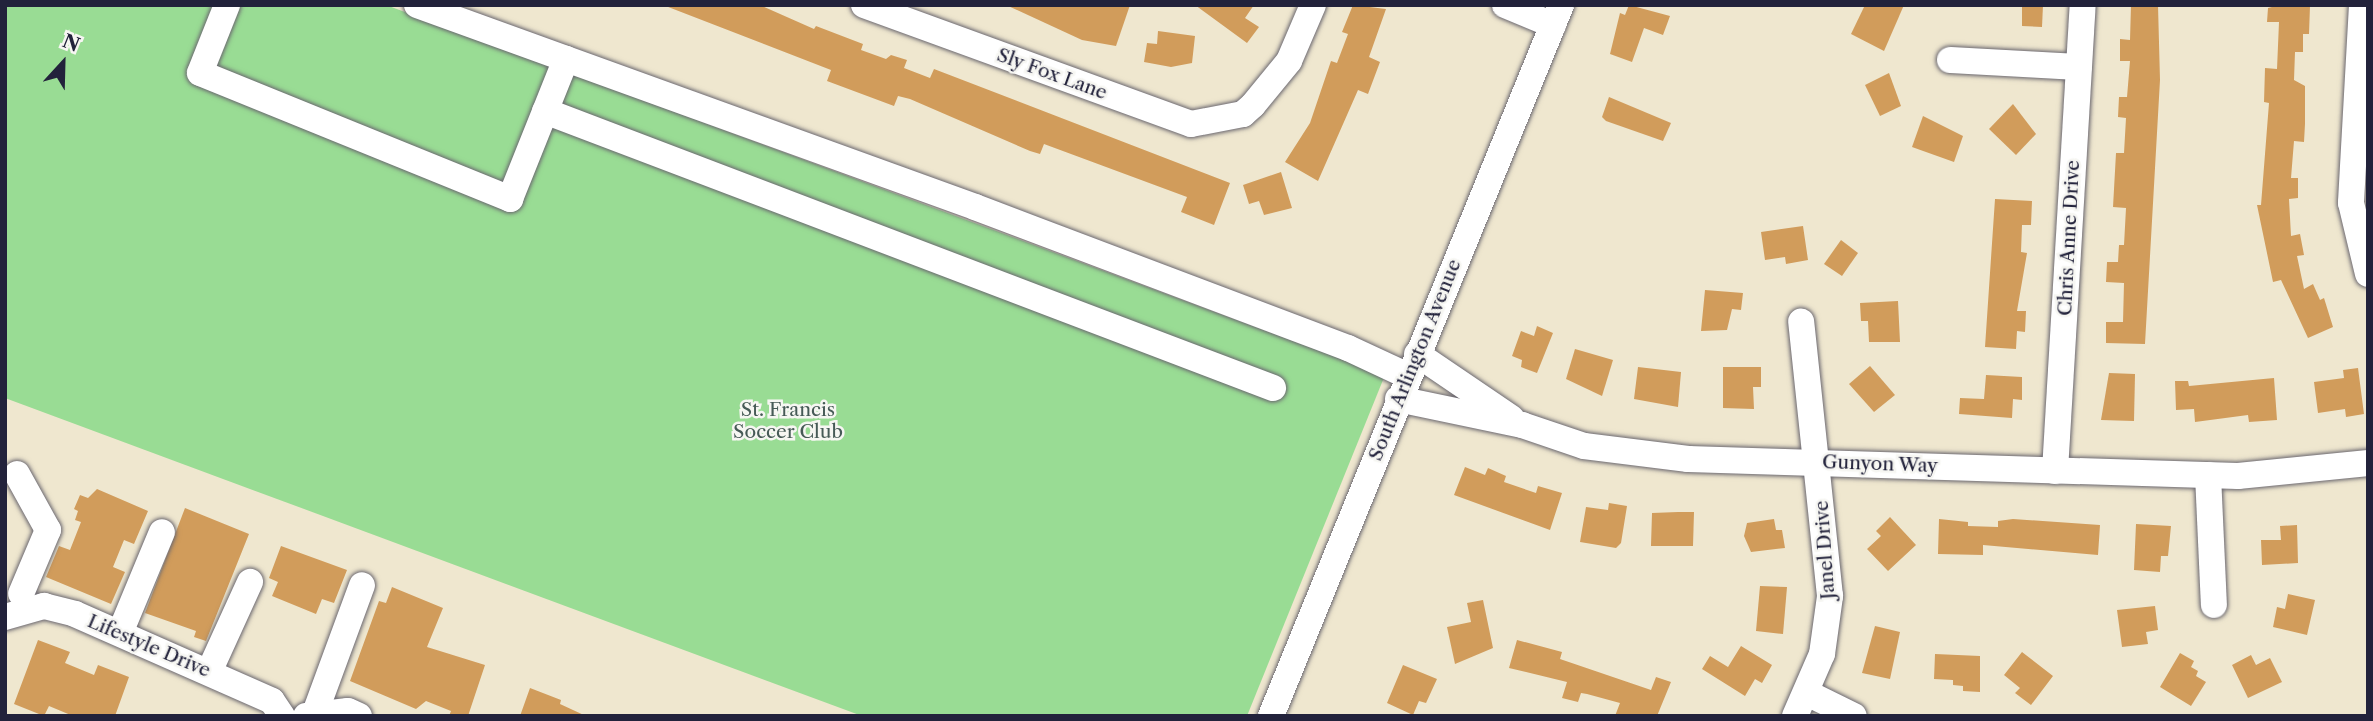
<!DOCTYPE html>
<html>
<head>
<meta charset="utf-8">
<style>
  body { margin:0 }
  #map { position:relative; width:2373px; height:721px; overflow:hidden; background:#efe7cf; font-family:"Libre Caslon Text",serif }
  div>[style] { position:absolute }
  .green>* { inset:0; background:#99dc94 }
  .building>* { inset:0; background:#d19c5b }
  .roads { filter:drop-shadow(0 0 2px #6a676f) drop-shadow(0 0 2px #6a676f) }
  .minor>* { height:26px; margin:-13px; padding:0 13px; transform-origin:13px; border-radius:13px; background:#fff }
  span { translate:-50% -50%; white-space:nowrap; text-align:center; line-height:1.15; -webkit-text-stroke:5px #f6f6f2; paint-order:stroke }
  .street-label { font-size:19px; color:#22223b }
  .park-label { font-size:19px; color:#465a56 }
  .frame { position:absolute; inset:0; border:7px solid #22223b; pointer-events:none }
  .north { position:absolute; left:28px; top:28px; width:70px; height:70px; -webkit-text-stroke:5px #f6f6f2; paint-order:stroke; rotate:22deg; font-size:19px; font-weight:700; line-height:28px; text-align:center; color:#22223b }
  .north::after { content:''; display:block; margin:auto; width:24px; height:32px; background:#22223b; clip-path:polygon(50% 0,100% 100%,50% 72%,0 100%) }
</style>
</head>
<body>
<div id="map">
  <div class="green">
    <i style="clip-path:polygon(5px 5px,386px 5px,1385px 375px,1247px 716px,862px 716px,5px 398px)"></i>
  </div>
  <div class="building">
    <i style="clip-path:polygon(663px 5px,760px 5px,814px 29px,816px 26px,863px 44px,861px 50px,886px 59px,891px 55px,907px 60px,904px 68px,930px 78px,934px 69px,1230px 183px,1214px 225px,1181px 212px,1187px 197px,1044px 144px,1040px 154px,1030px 151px,910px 99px,898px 96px,894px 106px,827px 81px,831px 70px)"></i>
    <i style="clip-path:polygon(1006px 5px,1130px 5px,1116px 46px,1082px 40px)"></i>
    <i style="clip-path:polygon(1195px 5px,1254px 5px,1245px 18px,1259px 27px,1247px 43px)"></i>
    <i style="clip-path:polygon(1353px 5px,1386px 9px,1369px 57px,1380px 62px,1368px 94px,1358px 90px,1318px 181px,1285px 162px,1310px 123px,1331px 61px,1337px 63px,1348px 34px,1342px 32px)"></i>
    <i style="clip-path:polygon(1629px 5px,1670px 16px,1663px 35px,1644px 28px,1632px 62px,1610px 54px,1620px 13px,1625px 15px)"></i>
    <i style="clip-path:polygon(1865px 5px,1904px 5px,1884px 51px,1851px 34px)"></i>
    <i style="clip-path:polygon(2022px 5px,2043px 5px,2042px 27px,2022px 26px)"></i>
    <i style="clip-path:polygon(2131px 5px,2158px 5px,2160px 80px,2145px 344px,2106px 343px,2106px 322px,2123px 322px,2124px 283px,2106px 282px,2107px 262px,2118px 262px,2119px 245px,2124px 245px,2126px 208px,2113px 207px,2116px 153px,2124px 153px,2126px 118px,2118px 117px,2119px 97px,2127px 97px,2130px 61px,2120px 61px,2120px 39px,2130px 40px)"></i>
    <i style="clip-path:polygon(2280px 5px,2310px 6px,2309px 34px,2303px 34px,2303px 52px,2295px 52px,2294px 80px,2305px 86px,2305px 124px,2304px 142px,2294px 141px,2291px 178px,2298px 178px,2298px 198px,2289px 199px,2291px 236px,2300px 234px,2304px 255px,2297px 256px,2304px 289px,2313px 284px,2320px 300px,2324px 298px,2333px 327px,2308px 338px,2281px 280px,2273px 282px,2257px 205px,2261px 205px,2269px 103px,2264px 102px,2265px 68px,2277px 69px,2279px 22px,2267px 22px,2268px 8px)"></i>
    <i style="clip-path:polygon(1158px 31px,1195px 36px,1192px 63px,1171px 67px,1144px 62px,1147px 43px,1157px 44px)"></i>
    <i style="clip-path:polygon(1889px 73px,1901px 106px,1880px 116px,1865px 85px)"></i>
    <i style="clip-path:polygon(1609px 97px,1671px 123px,1663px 141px,1606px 121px,1602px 117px)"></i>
    <i style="clip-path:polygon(2013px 104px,2036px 134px,2016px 155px,1989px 129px)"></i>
    <i style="clip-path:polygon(1923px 116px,1963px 136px,1954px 162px,1912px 147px)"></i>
    <i style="clip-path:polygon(1281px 172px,1292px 208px,1264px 215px,1259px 201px,1249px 204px,1243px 185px)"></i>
    <i style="clip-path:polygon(1995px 199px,2032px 201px,2031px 225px,2022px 225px,2021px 252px,2027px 253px,2017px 311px,2026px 311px,2025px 332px,2017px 331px,2016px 349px,1985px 347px)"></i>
    <i style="clip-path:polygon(1803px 226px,1808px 260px,1786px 264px,1785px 257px,1765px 260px,1761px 232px)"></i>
    <i style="clip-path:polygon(1841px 240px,1858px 253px,1842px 276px,1824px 264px)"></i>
    <i style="clip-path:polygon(1705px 290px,1743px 293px,1741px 310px,1732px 309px,1727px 330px,1701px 331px)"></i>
    <i style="clip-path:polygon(1898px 301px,1900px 342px,1869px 342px,1868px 321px,1861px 321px,1860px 303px)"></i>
    <i style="clip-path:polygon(1537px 326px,1553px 333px,1537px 373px,1521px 367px,1522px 360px,1512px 356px,1521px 331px,1534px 336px)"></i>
    <i style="clip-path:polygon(1575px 349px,1613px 360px,1602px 396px,1566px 379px)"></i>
    <i style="clip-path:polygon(1870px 366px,1895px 395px,1874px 412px,1849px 384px)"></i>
    <i style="clip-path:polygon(1638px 367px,1681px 372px,1678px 407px,1634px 399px)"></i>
    <i style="clip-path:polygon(1723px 367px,1761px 367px,1761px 387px,1753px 387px,1754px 409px,1723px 408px)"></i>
    <i style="clip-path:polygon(2358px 368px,2364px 414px,2346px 417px,2345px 409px,2318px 413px,2314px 382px,2344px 378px,2343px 370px)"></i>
    <i style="clip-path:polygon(2109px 373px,2135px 374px,2134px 421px,2101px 420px)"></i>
    <i style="clip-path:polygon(1986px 375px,2022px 377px,2022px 400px,2013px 399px,2012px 418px,1959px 414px,1960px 398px,1984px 399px)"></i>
    <i style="clip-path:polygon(2274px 378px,2277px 420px,2249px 422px,2248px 415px,2195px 422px,2194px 409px,2176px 410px,2175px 381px,2188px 381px,2189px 386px)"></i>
    <i style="clip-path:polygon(1465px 467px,1485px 475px,1488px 468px,1506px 476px,1504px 482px,1536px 493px,1538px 486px,1562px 493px,1550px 530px,1454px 495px)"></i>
    <i style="clip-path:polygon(97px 489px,148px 511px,134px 544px,124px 540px,113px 567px,125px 572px,111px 604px,46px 577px,59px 546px,70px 550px,81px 522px,75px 520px,78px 511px,74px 509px,80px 495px,88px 498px)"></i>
    <i style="clip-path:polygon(1609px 503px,1627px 506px,1621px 543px,1616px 548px,1580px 542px,1586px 507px,1608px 510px)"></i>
    <i style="clip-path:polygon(185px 508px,249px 534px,206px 641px,194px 637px,196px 631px,145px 613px)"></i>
    <i style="clip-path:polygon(1678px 512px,1694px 512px,1693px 546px,1651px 546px,1652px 513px)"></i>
    <i style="clip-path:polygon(1890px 517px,1916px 545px,1888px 571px,1867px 549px,1881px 536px,1876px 531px)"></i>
    <i style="clip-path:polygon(1774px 519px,1776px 530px,1782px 530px,1785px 548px,1751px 552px,1744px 536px,1747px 523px)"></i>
    <i style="clip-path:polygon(1939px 519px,1968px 522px,1968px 526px,1998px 527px,1998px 521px,2013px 519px,2100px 525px,2098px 555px,1983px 545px,1983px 555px,1938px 554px)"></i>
    <i style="clip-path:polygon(2136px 524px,2171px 526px,2168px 556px,2161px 556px,2160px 572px,2134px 570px)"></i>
    <i style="clip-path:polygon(2297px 525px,2298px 563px,2262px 565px,2261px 540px,2281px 540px,2280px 526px)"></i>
    <i style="clip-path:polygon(281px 546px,347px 570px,334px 603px,322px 599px,316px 614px,272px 596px,278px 582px,269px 578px)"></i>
    <i style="clip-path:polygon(1760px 586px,1787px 587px,1783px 634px,1756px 631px)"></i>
    <i style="clip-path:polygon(392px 587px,443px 608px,427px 647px,485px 665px,468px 716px,449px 716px,451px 711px,426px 701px,416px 709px,350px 681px,379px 601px,386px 603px)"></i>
    <i style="clip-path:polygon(2288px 594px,2315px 600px,2307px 635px,2273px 627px,2277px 607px,2285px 609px)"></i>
    <i style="clip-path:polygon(1483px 600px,1493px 648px,1455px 664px,1447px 627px,1471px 622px,1467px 603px)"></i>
    <i style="clip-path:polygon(2155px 606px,2158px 630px,2146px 632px,2148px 644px,2122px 647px,2117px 610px)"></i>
    <i style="clip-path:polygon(1875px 626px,1900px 632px,1890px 679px,1862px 673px)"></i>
    <i style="clip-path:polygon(38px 640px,70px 652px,65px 663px,94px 675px,98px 665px,129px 677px,115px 716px,73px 716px,49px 706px,44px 716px,14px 704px)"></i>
    <i style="clip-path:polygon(1517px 640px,1562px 652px,1560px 659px,1651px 690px,1656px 677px,1671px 682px,1657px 716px,1615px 716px,1620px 703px,1587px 694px,1581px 693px,1578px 702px,1562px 698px,1567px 682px,1509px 668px)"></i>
    <i style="clip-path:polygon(1741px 646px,1772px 665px,1762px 683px,1755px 679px,1745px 696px,1702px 669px,1710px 656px,1728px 667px)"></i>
    <i style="clip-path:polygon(2022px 652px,2053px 676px,2031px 705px,2015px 693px,2020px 688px,2004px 675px)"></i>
    <i style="clip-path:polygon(2180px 653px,2194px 661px,2191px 667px,2198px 671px,2196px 676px,2206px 682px,2191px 706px,2160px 687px)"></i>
    <i style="clip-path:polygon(1935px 654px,1980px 656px,1980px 692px,1963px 691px,1963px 686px,1953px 685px,1953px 680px,1934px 679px)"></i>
    <i style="clip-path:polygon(2251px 655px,2256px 665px,2270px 658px,2282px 682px,2248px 698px,2232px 665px)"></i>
    <i style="clip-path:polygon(1403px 665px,1437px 679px,1426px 703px,1419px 701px,1413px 715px,1387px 703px)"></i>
    <i style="clip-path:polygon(530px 688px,561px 700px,560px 704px,586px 716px,520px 716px)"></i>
  </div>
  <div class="roads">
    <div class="minor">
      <i style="left:227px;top:5px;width:73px;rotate:111.7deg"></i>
      <i style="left:200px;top:73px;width:335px;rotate:22.1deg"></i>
      <i style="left:510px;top:199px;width:151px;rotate:-68.2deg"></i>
      <i style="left:417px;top:5px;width:593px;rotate:19.9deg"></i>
      <i style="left:975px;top:207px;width:399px;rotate:20.7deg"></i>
      <i style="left:1348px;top:348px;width:66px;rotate:25deg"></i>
      <i style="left:864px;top:5px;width:348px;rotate:20deg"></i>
      <i style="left:1191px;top:124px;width:53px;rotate:-10.9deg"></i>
      <i style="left:1243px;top:114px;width:13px;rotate:-42deg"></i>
      <i style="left:1253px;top:105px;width:57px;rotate:-50.7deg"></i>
      <i style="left:1289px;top:61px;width:61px;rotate:-66.8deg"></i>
      <i style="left:1505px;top:5px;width:52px;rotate:22.6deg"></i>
      <i style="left:2362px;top:5px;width:198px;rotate:93.2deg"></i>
      <i style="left:2351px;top:203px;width:73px;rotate:76.5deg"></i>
      <i style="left:1950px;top:60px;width:129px;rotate:3.1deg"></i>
      <i style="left:545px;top:111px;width:779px;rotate:20.83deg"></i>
      <i style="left:1417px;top:354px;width:114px;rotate:34.2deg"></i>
      <i style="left:1398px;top:399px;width:127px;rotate:11.8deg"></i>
      <i style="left:1522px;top:425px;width:65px;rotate:18.7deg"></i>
      <i style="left:1584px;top:446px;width:105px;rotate:7.1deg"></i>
      <i style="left:1688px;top:459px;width:550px;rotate:1.77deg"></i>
      <i style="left:2238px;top:476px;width:131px;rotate:-5.7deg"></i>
      <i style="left:2055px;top:471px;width:467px;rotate:-86.6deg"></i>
      <i style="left:17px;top:474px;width:64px;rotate:61deg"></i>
      <i style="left:48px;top:530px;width:69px;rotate:112.9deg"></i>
      <i style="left:2208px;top:475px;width:130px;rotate:87.4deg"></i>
      <i style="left:5px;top:617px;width:41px;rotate:-15.8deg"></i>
      <i style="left:44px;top:606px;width:32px;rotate:14deg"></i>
      <i style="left:75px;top:614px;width:215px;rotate:23.8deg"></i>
      <i style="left:272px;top:701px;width:18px;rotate:56deg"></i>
      <i style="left:120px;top:633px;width:109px;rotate:-67.4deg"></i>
      <i style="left:209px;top:672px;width:99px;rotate:-65.5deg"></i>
      <i style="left:1807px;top:693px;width:52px;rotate:26.1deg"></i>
      <i style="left:315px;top:713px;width:136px;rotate:-69.8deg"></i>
      <i style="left:306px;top:716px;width:42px;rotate:-6.8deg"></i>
      <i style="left:348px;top:711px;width:12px;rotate:24deg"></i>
      <i style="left:1271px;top:716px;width:768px;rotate:-67.81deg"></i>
      <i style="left:1795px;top:716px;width:68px;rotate:-66.5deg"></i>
      <i style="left:1822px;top:654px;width:59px;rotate:-82.1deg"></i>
      <i style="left:1830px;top:596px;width:276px;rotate:-96deg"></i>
    </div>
  </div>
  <div class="street-label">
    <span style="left:1052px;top:74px;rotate:20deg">Sly Fox Lane</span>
    <span style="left:2069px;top:238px;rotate:-87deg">Chris Anne Drive</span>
    <span style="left:1415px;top:360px;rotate:-68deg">South Arlington Avenue</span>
    <span style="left:1880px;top:464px;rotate:2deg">Gunyon Way</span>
    <span style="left:1825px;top:550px;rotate:-94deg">Janel Drive</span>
    <span style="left:149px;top:646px;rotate:23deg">Lifestyle Drive</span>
  </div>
  <div class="park-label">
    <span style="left:788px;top:421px">St. Francis<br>Soccer Club</span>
  </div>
  <div class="frame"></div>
  <div class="north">N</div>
</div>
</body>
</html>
